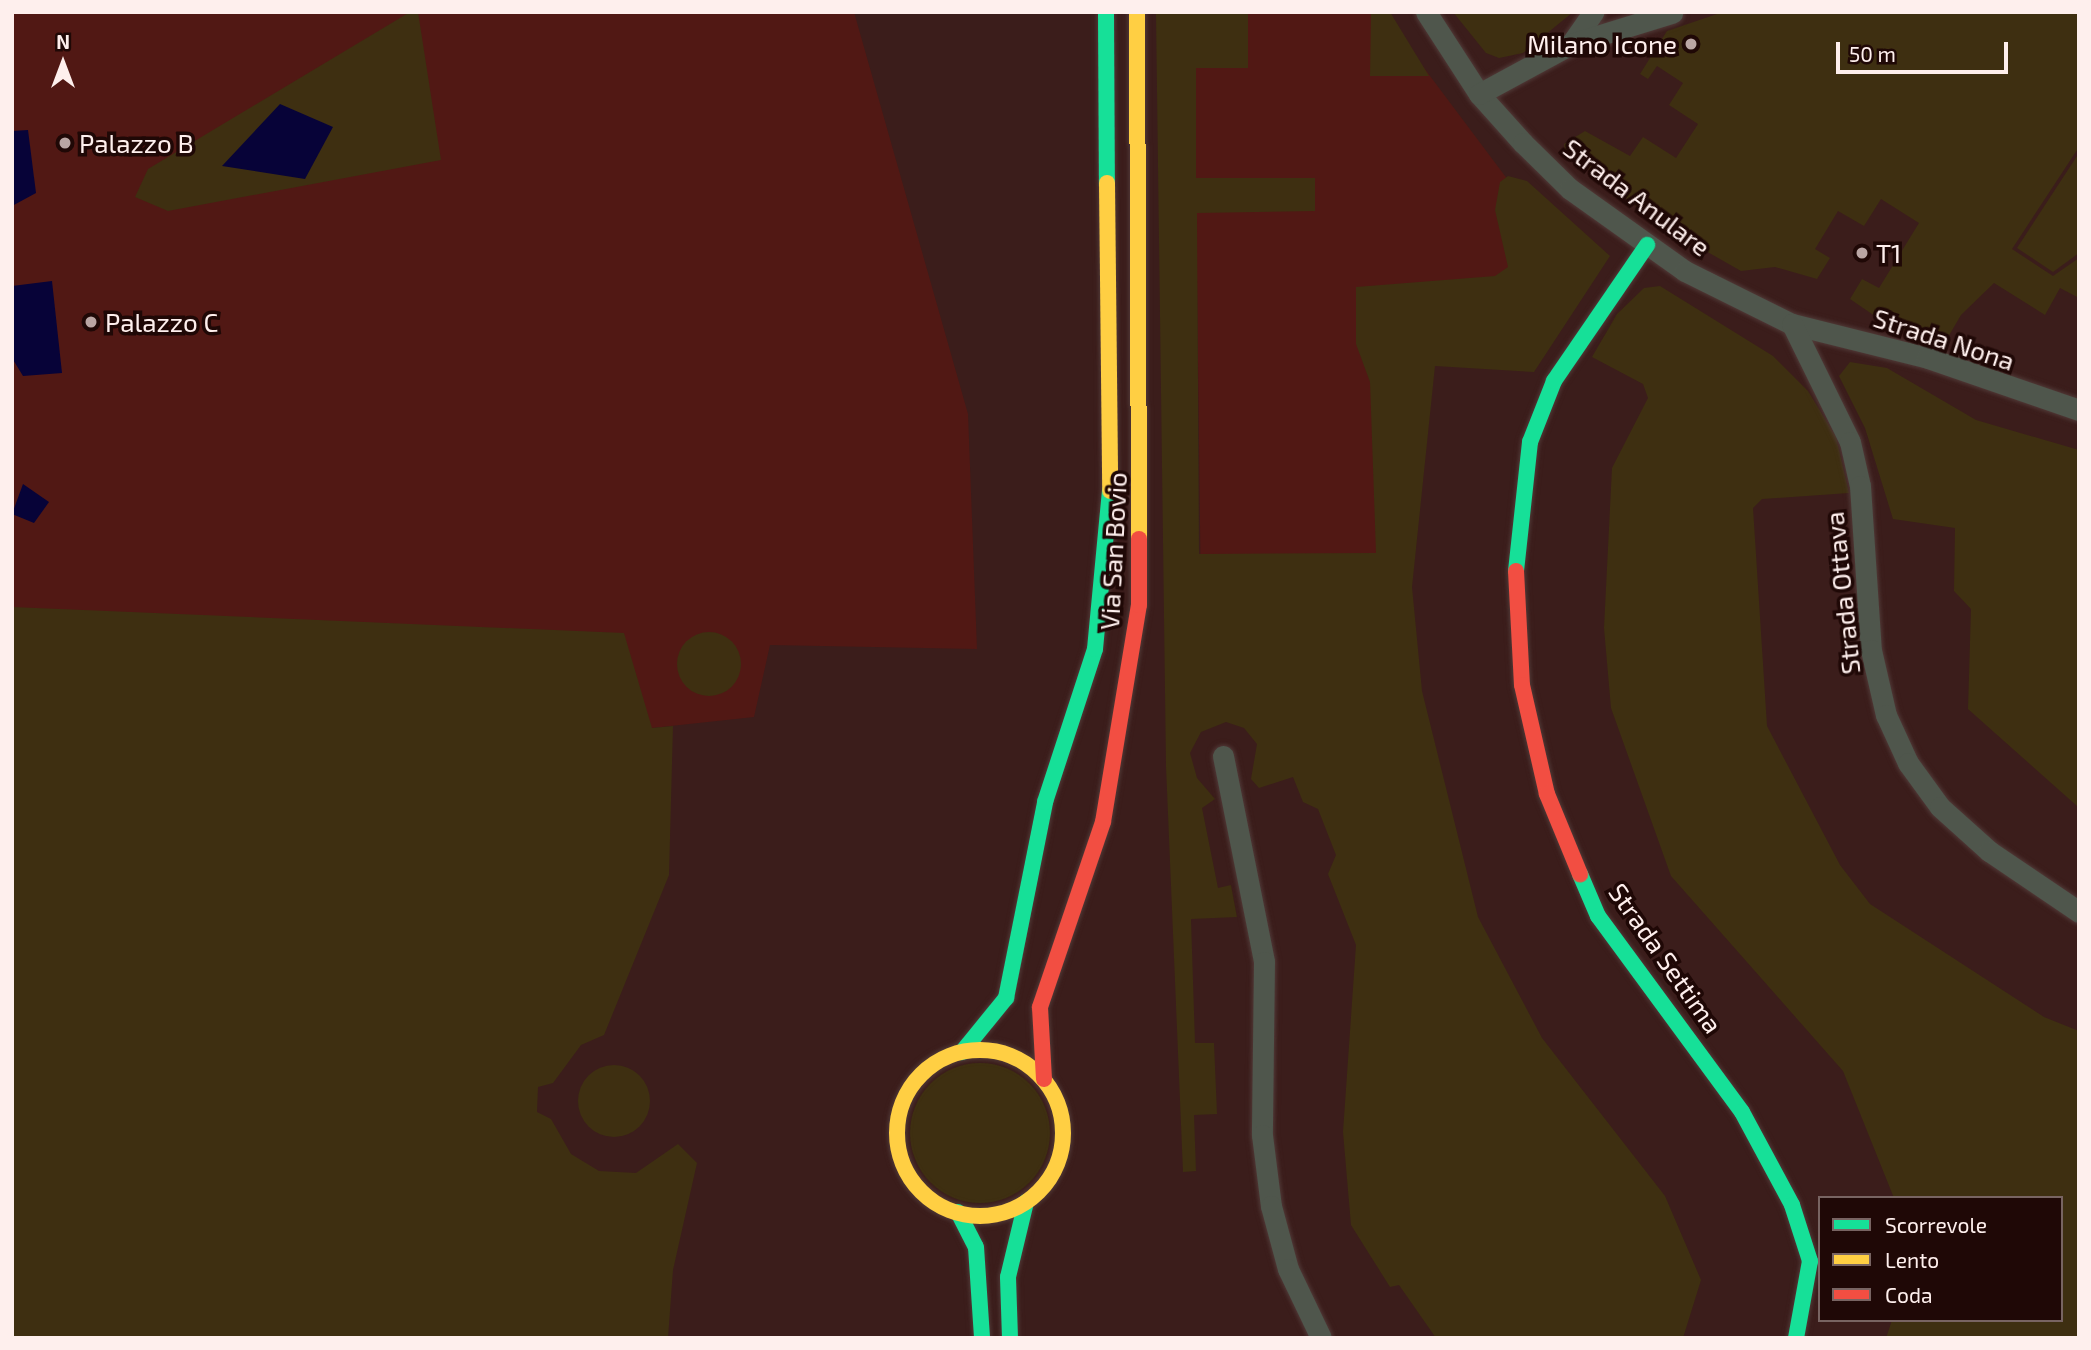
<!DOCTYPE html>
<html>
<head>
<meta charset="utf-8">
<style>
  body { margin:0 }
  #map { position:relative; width:2091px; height:1350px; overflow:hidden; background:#3b1d1b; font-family:"Exo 2",sans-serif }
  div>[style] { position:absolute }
  .built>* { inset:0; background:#511814 }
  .green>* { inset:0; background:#3e2f11 }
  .round { border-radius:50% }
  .water>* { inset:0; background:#070338 }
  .roads { filter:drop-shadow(0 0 2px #503937) drop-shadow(0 0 2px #503937) }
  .street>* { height:21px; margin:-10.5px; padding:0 10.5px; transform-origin:10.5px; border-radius:10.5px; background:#4f564c }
  .fast>* { height:16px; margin:-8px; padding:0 8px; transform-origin:8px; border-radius:8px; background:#16e098 }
  .slow>* { height:16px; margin:-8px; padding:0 8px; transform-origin:8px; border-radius:8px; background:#ffcf43 }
  .slow>.ring { margin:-8px; padding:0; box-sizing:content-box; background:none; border:16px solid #ffcf43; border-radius:50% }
  .jam>* { height:16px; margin:-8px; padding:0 8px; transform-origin:8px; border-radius:8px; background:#f24e42 }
  .dots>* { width:19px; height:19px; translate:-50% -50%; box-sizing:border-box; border:4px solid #1f0806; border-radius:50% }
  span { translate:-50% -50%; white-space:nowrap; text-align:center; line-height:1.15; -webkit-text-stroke:7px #1f0806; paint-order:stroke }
  .poi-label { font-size:26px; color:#feefed }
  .right { translate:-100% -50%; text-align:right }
  .left { translate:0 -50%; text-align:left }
  .street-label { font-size:26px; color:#feefed }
  .frame { position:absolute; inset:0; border:14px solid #feefed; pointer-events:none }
  .legend { position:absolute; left:1818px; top:1196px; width:245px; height:126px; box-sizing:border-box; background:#1f0806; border:2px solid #786462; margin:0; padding:9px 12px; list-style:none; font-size:21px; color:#feefed }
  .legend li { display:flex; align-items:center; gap:14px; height:35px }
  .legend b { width:35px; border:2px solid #786462 }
  .north { position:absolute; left:28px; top:28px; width:70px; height:70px; -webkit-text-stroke:5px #1f0806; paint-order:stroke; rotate:0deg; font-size:19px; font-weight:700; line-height:28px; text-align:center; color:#feefed }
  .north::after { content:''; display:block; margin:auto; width:24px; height:32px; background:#feefed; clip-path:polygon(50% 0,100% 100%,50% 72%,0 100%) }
  .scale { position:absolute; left:1836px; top:42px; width:172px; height:32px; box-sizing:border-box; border:4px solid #feefed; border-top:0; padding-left:9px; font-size:21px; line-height:24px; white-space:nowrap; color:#feefed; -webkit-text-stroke:5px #1f0806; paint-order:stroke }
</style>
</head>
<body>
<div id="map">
  <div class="built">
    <i style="clip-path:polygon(12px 12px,854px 12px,968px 414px,977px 649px,770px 645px,754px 717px,652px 728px,12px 633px)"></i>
    <i style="clip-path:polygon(1233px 12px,1382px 12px,1520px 196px,1517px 286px,1401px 303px,1364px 684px,1202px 686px,1194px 33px)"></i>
  </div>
  <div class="green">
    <i style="clip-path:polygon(410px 12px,418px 12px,441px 160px,168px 211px,135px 197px,148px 169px)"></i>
    <i style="clip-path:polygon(1248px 12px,1248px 68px,1196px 68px,1196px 178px,1315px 178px,1315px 211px,1197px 213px,1199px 554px,1376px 553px,1370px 382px,1356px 344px,1356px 287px,1495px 276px,1508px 267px,1495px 210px,1500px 182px,1508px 176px,1527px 181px,1610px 256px,1534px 372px,1435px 366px,1412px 587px,1422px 691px,1478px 917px,1542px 1038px,1665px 1196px,1701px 1280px,1683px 1338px,1436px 1338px,1399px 1285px,1390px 1287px,1351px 1225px,1343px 1132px,1356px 945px,1328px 874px,1336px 855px,1318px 809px,1303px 802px,1293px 777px,1259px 788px,1251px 779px,1257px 744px,1244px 728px,1226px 722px,1201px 732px,1190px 753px,1197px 778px,1215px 799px,1202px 808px,1218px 888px,1231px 885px,1237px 917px,1191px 919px,1195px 1043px,1214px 1043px,1217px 1114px,1194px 1115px,1196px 1171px,1183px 1172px,1166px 766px,1156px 14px)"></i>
    <i style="clip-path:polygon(1355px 12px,1390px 12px,1429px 76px,1370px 76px,1371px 14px)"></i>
    <i style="clip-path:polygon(1453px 12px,1573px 12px,1523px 53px,1499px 58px,1486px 53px)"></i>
    <i style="clip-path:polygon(1723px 12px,2079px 12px,2079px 147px,2012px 249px,2053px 276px,2079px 258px,2079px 298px,2060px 288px,2045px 315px,1994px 283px,1961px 315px,1944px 344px,1939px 342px,1888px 325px,1850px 299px,1862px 279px,1879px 288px,1919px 223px,1881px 199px,1864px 226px,1838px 211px,1815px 249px,1830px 258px,1817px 279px,1775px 267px,1741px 271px,1660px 225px,1565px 151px,1564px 144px,1585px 131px,1630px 156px,1643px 137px,1676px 158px,1698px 124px,1669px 105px,1683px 83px,1657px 66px,1648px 79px,1640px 74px,1667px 31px)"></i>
    <i style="clip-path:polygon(2079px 153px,2079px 253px,2053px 272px,2017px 248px)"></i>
    <i style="clip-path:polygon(1660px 286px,1773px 356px,1808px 391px,1836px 437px,1849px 493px,1762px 499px,1753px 508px,1767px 726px,1840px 865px,1870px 904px,2044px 1017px,2079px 1031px,2079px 1338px,1886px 1338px,1892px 1320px,2061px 1320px,2061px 1198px,1894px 1198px,1843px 1071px,1671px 876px,1611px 708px,1604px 628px,1612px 468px,1648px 398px,1643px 384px,1592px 357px,1617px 314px,1644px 288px)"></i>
    <i style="clip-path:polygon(1850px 362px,1887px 368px,1976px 420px,2079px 450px,2077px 806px,1968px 709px,1971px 609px,1954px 591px,1955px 528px,1893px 519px,1865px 428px,1839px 376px)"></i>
    <i style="clip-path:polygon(12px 607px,624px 633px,652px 728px,673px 726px,669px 875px,604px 1035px,581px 1045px,553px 1083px,538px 1087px,537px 1112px,551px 1119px,571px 1154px,599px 1171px,636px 1173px,678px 1144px,697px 1163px,673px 1270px,668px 1338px,12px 1338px)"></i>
    <i class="round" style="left:677px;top:632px;width:64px;height:64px"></i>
    <i class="round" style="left:910px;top:1063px;width:140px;height:140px"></i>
    <i class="round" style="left:578px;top:1065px;width:72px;height:72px"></i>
  </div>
  <div class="water">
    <i style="clip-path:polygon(280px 104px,333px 127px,305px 179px,222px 166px)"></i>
    <i style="clip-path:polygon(28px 130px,36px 193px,12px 206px,12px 131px)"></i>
    <i style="clip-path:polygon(52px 281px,62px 373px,23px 376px,12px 358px,12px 286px)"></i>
    <i style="clip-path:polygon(23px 484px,49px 502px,34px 523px,12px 514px)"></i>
  </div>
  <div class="roads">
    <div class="street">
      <i style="left:1426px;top:12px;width:98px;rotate:57.1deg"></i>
      <i style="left:1479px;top:94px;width:66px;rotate:48.1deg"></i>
      <i style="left:1523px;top:143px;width:66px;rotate:44.4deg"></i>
      <i style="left:1570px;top:189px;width:141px;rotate:35.5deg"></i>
      <i style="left:1685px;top:271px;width:119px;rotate:26.4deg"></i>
      <i style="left:1792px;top:324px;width:140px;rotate:14deg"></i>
      <i style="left:1928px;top:358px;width:160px;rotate:19deg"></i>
      <i style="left:1571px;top:44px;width:39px;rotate:-55deg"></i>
      <i style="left:1479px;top:94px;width:105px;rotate:-28.5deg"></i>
      <i style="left:1571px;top:44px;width:106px;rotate:-17.1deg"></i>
      <i style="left:1792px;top:324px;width:131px;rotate:63.8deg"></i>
      <i style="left:1850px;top:442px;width:45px;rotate:77.2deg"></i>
      <i style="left:1860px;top:486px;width:164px;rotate:86.2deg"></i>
      <i style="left:1871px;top:650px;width:67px;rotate:77deg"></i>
      <i style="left:1886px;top:715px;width:53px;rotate:65.4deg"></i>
      <i style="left:1908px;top:763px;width:54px;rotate:54deg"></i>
      <i style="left:1940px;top:807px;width:66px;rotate:41.9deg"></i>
      <i style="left:1989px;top:851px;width:109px;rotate:34.1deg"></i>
      <i style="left:1223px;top:756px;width:210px;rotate:78.7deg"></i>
      <i style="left:1264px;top:962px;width:173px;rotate:90.7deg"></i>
      <i style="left:1262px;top:1135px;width:72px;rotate:82.8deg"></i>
      <i style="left:1271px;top:1206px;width:65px;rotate:74.9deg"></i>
      <i style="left:1288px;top:1269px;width:76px;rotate:64.4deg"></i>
    </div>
    <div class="fast">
      <i style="left:1106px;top:12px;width:171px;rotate:89.7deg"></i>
      <i style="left:1516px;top:571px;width:130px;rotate:-83.8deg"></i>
      <i style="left:1530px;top:442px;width:66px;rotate:-68.5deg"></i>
      <i style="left:1554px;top:381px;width:165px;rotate:-55.6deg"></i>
      <i style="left:1580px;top:874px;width:46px;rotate:66.8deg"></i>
      <i style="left:1598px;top:916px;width:243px;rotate:53.7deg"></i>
      <i style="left:1742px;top:1112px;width:106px;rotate:61.7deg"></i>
      <i style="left:1792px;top:1205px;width:59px;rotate:72.2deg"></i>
      <i style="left:1810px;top:1261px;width:78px;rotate:100.3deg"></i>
      <i style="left:962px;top:1052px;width:70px;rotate:-50.8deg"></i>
      <i style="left:1006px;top:998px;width:200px;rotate:-78.7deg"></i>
      <i style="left:1045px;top:802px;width:161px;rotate:-71.9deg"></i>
      <i style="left:1095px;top:649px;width:159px;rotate:-84.6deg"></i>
      <i style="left:958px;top:1212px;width:39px;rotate:63deg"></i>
      <i style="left:976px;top:1247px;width:91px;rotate:86.2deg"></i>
      <i style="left:1010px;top:1338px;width:61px;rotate:-91.9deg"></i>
      <i style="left:1008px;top:1277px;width:77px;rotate:-76.5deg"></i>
    </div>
    <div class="slow">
      <i style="left:1137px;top:12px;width:527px;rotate:89.78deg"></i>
      <i style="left:1107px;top:183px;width:308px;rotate:89.4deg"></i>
      <i class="ring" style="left:897px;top:1050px;width:150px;height:150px"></i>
    </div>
    <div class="jam">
      <i style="left:1516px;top:571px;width:114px;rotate:87deg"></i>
      <i style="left:1522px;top:685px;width:112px;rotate:77.1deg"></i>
      <i style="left:1547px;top:794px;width:87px;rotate:67.6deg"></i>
      <i style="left:1044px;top:1079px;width:72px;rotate:-93.2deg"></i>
      <i style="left:1040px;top:1007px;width:195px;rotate:-71.2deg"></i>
      <i style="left:1103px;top:822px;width:220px;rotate:-80.6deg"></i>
      <i style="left:1139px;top:605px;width:66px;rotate:-90deg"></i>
    </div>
  </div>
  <div class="dots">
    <i style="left:1691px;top:44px;background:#baa6a4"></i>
    <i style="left:65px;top:143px;background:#baa6a4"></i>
    <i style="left:1862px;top:253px;background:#baa6a4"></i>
    <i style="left:91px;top:322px;background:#baa6a4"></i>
  </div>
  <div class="poi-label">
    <span class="right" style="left:1677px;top:44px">Milano Icone</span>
    <span class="left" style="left:79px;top:143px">Palazzo B</span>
    <span class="left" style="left:1876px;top:253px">T1</span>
    <span class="left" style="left:105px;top:322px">Palazzo C</span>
  </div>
  <div class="street-label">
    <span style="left:1637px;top:197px;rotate:37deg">Strada Anulare</span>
    <span style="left:1944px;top:339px;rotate:18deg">Strada Nona</span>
    <span style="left:1113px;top:551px;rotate:-87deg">Via San Bovio</span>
    <span style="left:1842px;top:593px;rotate:-96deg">Strada Ottava</span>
    <span style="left:1666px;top:958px;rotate:55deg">Strada Settima</span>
  </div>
  <div class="frame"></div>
  <ul class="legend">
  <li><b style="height:9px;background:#16e098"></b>Scorrevole</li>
  <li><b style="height:9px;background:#ffcf43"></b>Lento</li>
  <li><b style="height:9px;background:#f24e42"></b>Coda</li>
  </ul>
  <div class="north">N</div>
  <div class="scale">50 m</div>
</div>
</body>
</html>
